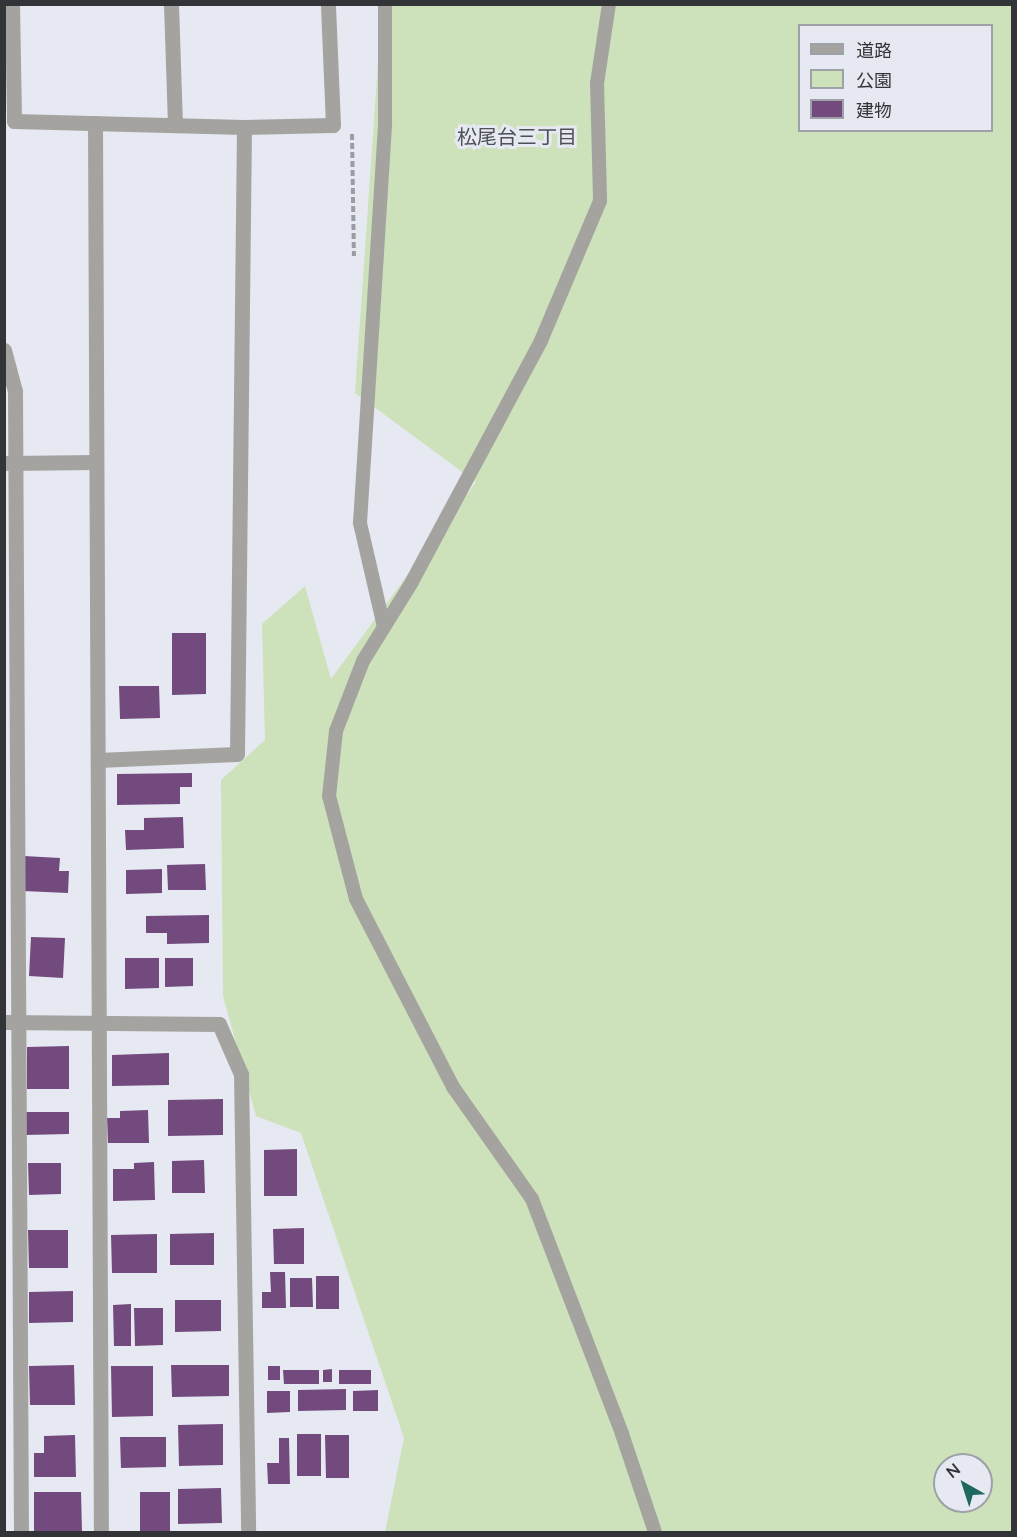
<!DOCTYPE html>
<html>
<head>
<meta charset="utf-8">
<style>
  body { margin:0 }
  #map { position:relative; width:1017px; height:1537px; overflow:hidden; background:#e6e9f1; font-family:Lato,"Noto Sans JP",sans-serif }
  div>[style] { position:absolute }
  .green>* { inset:0; background:#cde1ba }
  .building>* { inset:0; background:#734a7e }
  .path>* { height:4px; margin-top:-2px; transform-origin:0; background:repeating-linear-gradient(90deg,#9a9ca2 0 6px,transparent 0 9px) }
  .lane>* { height:14px; margin:-7px; padding:0 7px; transform-origin:7px; border-radius:7px; background:#a4a3a0 }
  .street>* { height:15px; margin:-7.5px; padding:0 7.5px; transform-origin:7.5px; border-radius:7.5px; background:#a4a3a0 }
  span { translate:-50% -50%; white-space:nowrap; text-align:center; line-height:1.15; -webkit-text-stroke:6px #e6e9f1; paint-order:stroke }
  .neighbourhood-label { font-size:20px; color:#4d5056 }
  .frame { position:absolute; inset:0; border:6px solid #333437; pointer-events:none }
  .legend { position:absolute; left:798px; top:24px; width:195px; height:108px; box-sizing:border-box; background:#e6e9f1; border:2px solid #9ea1a7; margin:0; padding:8px 10px; list-style:none; font-size:18px; color:#333437 }
  .legend li { display:flex; align-items:center; gap:12px; height:30px }
  .legend b { width:30px; border:2px solid #9ea1a7 }
  .north { position:absolute; left:933px; top:1453px; width:60px; height:60px; box-sizing:border-box; background:#e6e9f1; border:2px solid #9ea1a7; border-radius:50%; rotate:321deg; font-size:16px; font-weight:700; line-height:24px; text-align:center; color:#333437 }
  .north::after { content:''; display:block; margin:auto; width:21px; height:27px; background:#1e6860; clip-path:polygon(50% 0,100% 100%,50% 72%,0 100%) }
</style>
</head>
<body>
<div id="map">
  <div class="green">
    <i style="clip-path:polygon(evenodd,382px 5px,1012px 5px,1012px 1532px,385px 1532px,404px 1438px,301px 1133px,256px 1116px,223px 996px,221px 780px,265px 740px,262px 624px,305px 586px,331px 679px,476px 482px,355px 393px,382px 5px,800px 26px,992px 26px,992px 130px,800px 130px,800px 26px,382px 5px,945px 1465px,981px 1465px,981px 1501px,945px 1501px,945px 1465px)"></i>
  </div>
  <div class="building">
    <i style="clip-path:polygon(172px 633px,206px 633px,206px 694px,172px 695px)"></i>
    <i style="clip-path:polygon(119px 686px,159px 686px,160px 718px,120px 719px)"></i>
    <i style="clip-path:polygon(192px 773px,192px 787px,180px 787px,180px 804px,117px 805px,117px 774px)"></i>
    <i style="clip-path:polygon(183px 817px,184px 848px,126px 850px,125px 830px,144px 830px,144px 818px)"></i>
    <i style="clip-path:polygon(24px 856px,60px 858px,59px 871px,69px 871px,68px 893px,23px 891px)"></i>
    <i style="clip-path:polygon(205px 864px,206px 890px,168px 890px,167px 865px)"></i>
    <i style="clip-path:polygon(162px 869px,162px 893px,126px 894px,126px 870px)"></i>
    <i style="clip-path:polygon(209px 915px,209px 943px,167px 944px,167px 933px,146px 933px,146px 916px)"></i>
    <i style="clip-path:polygon(31px 937px,65px 938px,63px 978px,29px 976px)"></i>
    <i style="clip-path:polygon(125px 958px,159px 958px,159px 988px,125px 989px)"></i>
    <i style="clip-path:polygon(165px 958px,193px 958px,193px 986px,165px 987px)"></i>
    <i style="clip-path:polygon(69px 1046px,69px 1089px,27px 1089px,27px 1047px)"></i>
    <i style="clip-path:polygon(169px 1053px,169px 1085px,112px 1086px,112px 1055px)"></i>
    <i style="clip-path:polygon(223px 1099px,223px 1135px,168px 1136px,168px 1100px)"></i>
    <i style="clip-path:polygon(148px 1110px,149px 1143px,108px 1143px,107px 1118px,120px 1118px,120px 1111px)"></i>
    <i style="clip-path:polygon(25px 1112px,69px 1112px,69px 1134px,25px 1135px)"></i>
    <i style="clip-path:polygon(297px 1149px,297px 1196px,264px 1196px,264px 1150px)"></i>
    <i style="clip-path:polygon(204px 1160px,205px 1193px,172px 1193px,172px 1161px)"></i>
    <i style="clip-path:polygon(154px 1162px,155px 1200px,113px 1201px,113px 1169px,134px 1169px,134px 1163px)"></i>
    <i style="clip-path:polygon(28px 1163px,61px 1163px,61px 1194px,29px 1195px)"></i>
    <i style="clip-path:polygon(304px 1228px,304px 1264px,274px 1264px,273px 1229px)"></i>
    <i style="clip-path:polygon(28px 1230px,68px 1230px,68px 1268px,29px 1268px)"></i>
    <i style="clip-path:polygon(214px 1233px,214px 1265px,170px 1265px,170px 1234px)"></i>
    <i style="clip-path:polygon(157px 1234px,157px 1273px,112px 1273px,111px 1235px)"></i>
    <i style="clip-path:polygon(270px 1272px,285px 1272px,286px 1308px,262px 1308px,262px 1292px,271px 1292px)"></i>
    <i style="clip-path:polygon(316px 1276px,339px 1276px,339px 1309px,316px 1309px)"></i>
    <i style="clip-path:polygon(290px 1278px,312px 1278px,313px 1307px,290px 1307px)"></i>
    <i style="clip-path:polygon(73px 1291px,73px 1322px,29px 1323px,29px 1292px)"></i>
    <i style="clip-path:polygon(175px 1300px,221px 1300px,221px 1331px,175px 1332px)"></i>
    <i style="clip-path:polygon(131px 1304px,131px 1346px,114px 1346px,113px 1305px)"></i>
    <i style="clip-path:polygon(134px 1308px,163px 1308px,163px 1345px,135px 1346px)"></i>
    <i style="clip-path:polygon(74px 1365px,75px 1405px,30px 1405px,29px 1366px)"></i>
    <i style="clip-path:polygon(171px 1365px,229px 1365px,229px 1396px,172px 1397px)"></i>
    <i style="clip-path:polygon(111px 1366px,153px 1366px,153px 1416px,112px 1417px)"></i>
    <i style="clip-path:polygon(268px 1366px,280px 1366px,280px 1380px,268px 1380px)"></i>
    <i style="clip-path:polygon(332px 1369px,332px 1382px,323px 1382px,323px 1370px)"></i>
    <i style="clip-path:polygon(283px 1370px,319px 1370px,319px 1384px,284px 1384px)"></i>
    <i style="clip-path:polygon(339px 1370px,371px 1370px,371px 1384px,339px 1384px)"></i>
    <i style="clip-path:polygon(346px 1389px,346px 1410px,298px 1411px,298px 1390px)"></i>
    <i style="clip-path:polygon(378px 1390px,378px 1411px,353px 1411px,353px 1391px)"></i>
    <i style="clip-path:polygon(267px 1391px,290px 1391px,290px 1412px,267px 1413px)"></i>
    <i style="clip-path:polygon(223px 1424px,223px 1465px,179px 1466px,178px 1425px)"></i>
    <i style="clip-path:polygon(297px 1434px,321px 1434px,321px 1476px,297px 1476px)"></i>
    <i style="clip-path:polygon(75px 1435px,76px 1477px,34px 1477px,34px 1453px,44px 1453px,44px 1436px)"></i>
    <i style="clip-path:polygon(325px 1435px,349px 1435px,349px 1478px,326px 1478px)"></i>
    <i style="clip-path:polygon(120px 1437px,166px 1437px,166px 1467px,121px 1468px)"></i>
    <i style="clip-path:polygon(279px 1438px,289px 1438px,290px 1484px,268px 1484px,267px 1463px,279px 1463px)"></i>
    <i style="clip-path:polygon(221px 1488px,222px 1523px,178px 1524px,178px 1489px)"></i>
    <i style="clip-path:polygon(34px 1492px,81px 1492px,82px 1532px,34px 1532px)"></i>
    <i style="clip-path:polygon(140px 1492px,170px 1492px,170px 1532px,140px 1532px)"></i>
  </div>
  <div class="path">
    <i style="left:352px;top:134px;width:122px;rotate:89.1deg"></i>
  </div>
  <div class="lane">
    <i style="left:609px;top:4px;width:80px;rotate:98.6deg"></i>
    <i style="left:597px;top:83px;width:118px;rotate:88.5deg"></i>
    <i style="left:600px;top:201px;width:152px;rotate:112.9deg"></i>
    <i style="left:541px;top:341px;width:273px;rotate:118.2deg"></i>
    <i style="left:412px;top:582px;width:93px;rotate:121.8deg"></i>
    <i style="left:363px;top:661px;width:75px;rotate:111.1deg"></i>
    <i style="left:336px;top:731px;width:65px;rotate:96.1deg"></i>
    <i style="left:329px;top:796px;width:106px;rotate:75.3deg"></i>
    <i style="left:356px;top:899px;width:212px;rotate:62.7deg"></i>
    <i style="left:453px;top:1087px;width:137px;rotate:54.8deg"></i>
    <i style="left:532px;top:1199px;width:252px;rotate:69deg"></i>
    <i style="left:622px;top:1434px;width:103px;rotate:71.4deg"></i>
    <i style="left:384px;top:627px;width:107px;rotate:-103deg"></i>
    <i style="left:360px;top:523px;width:401px;rotate:-86.4deg"></i>
    <i style="left:385px;top:123px;width:119px;rotate:-90deg"></i>
  </div>
  <div class="street">
    <i style="left:12px;top:4px;width:117px;rotate:89deg"></i>
    <i style="left:14px;top:121px;width:230px;rotate:1.5deg"></i>
    <i style="left:171px;top:4px;width:121px;rotate:88.1deg"></i>
    <i style="left:95px;top:123px;width:1409px;rotate:89.76deg"></i>
    <i style="left:4px;top:350px;width:42px;rotate:75deg"></i>
    <i style="left:15px;top:391px;width:1141px;rotate:89.7deg"></i>
    <i style="left:6px;top:463px;width:90px;rotate:-0.6deg"></i>
    <i style="left:98px;top:760px;width:139px;rotate:-2.5deg"></i>
    <i style="left:237px;top:754px;width:627px;rotate:-89.36deg"></i>
    <i style="left:244px;top:127px;width:89px;rotate:-1.3deg"></i>
    <i style="left:333px;top:125px;width:121px;rotate:-92.4deg"></i>
    <i style="left:4px;top:1022px;width:215px;rotate:0.5deg"></i>
    <i style="left:219px;top:1024px;width:55px;rotate:66.3deg"></i>
    <i style="left:241px;top:1074px;width:458px;rotate:89.1deg"></i>
  </div>
  <div class="neighbourhood-label">
    <span style="left:517px;top:136px">松尾台三丁目</span>
  </div>
  <div class="frame"></div>
  <ul class="legend">
  <li><b style="height:8px;background:#a4a3a0"></b>道路</li>
  <li><b style="height:16px;background:#cde1ba"></b>公園</li>
  <li><b style="height:16px;background:#734a7e"></b>建物</li>
  </ul>
  <div class="north">N</div>
</div>
</body>
</html>
